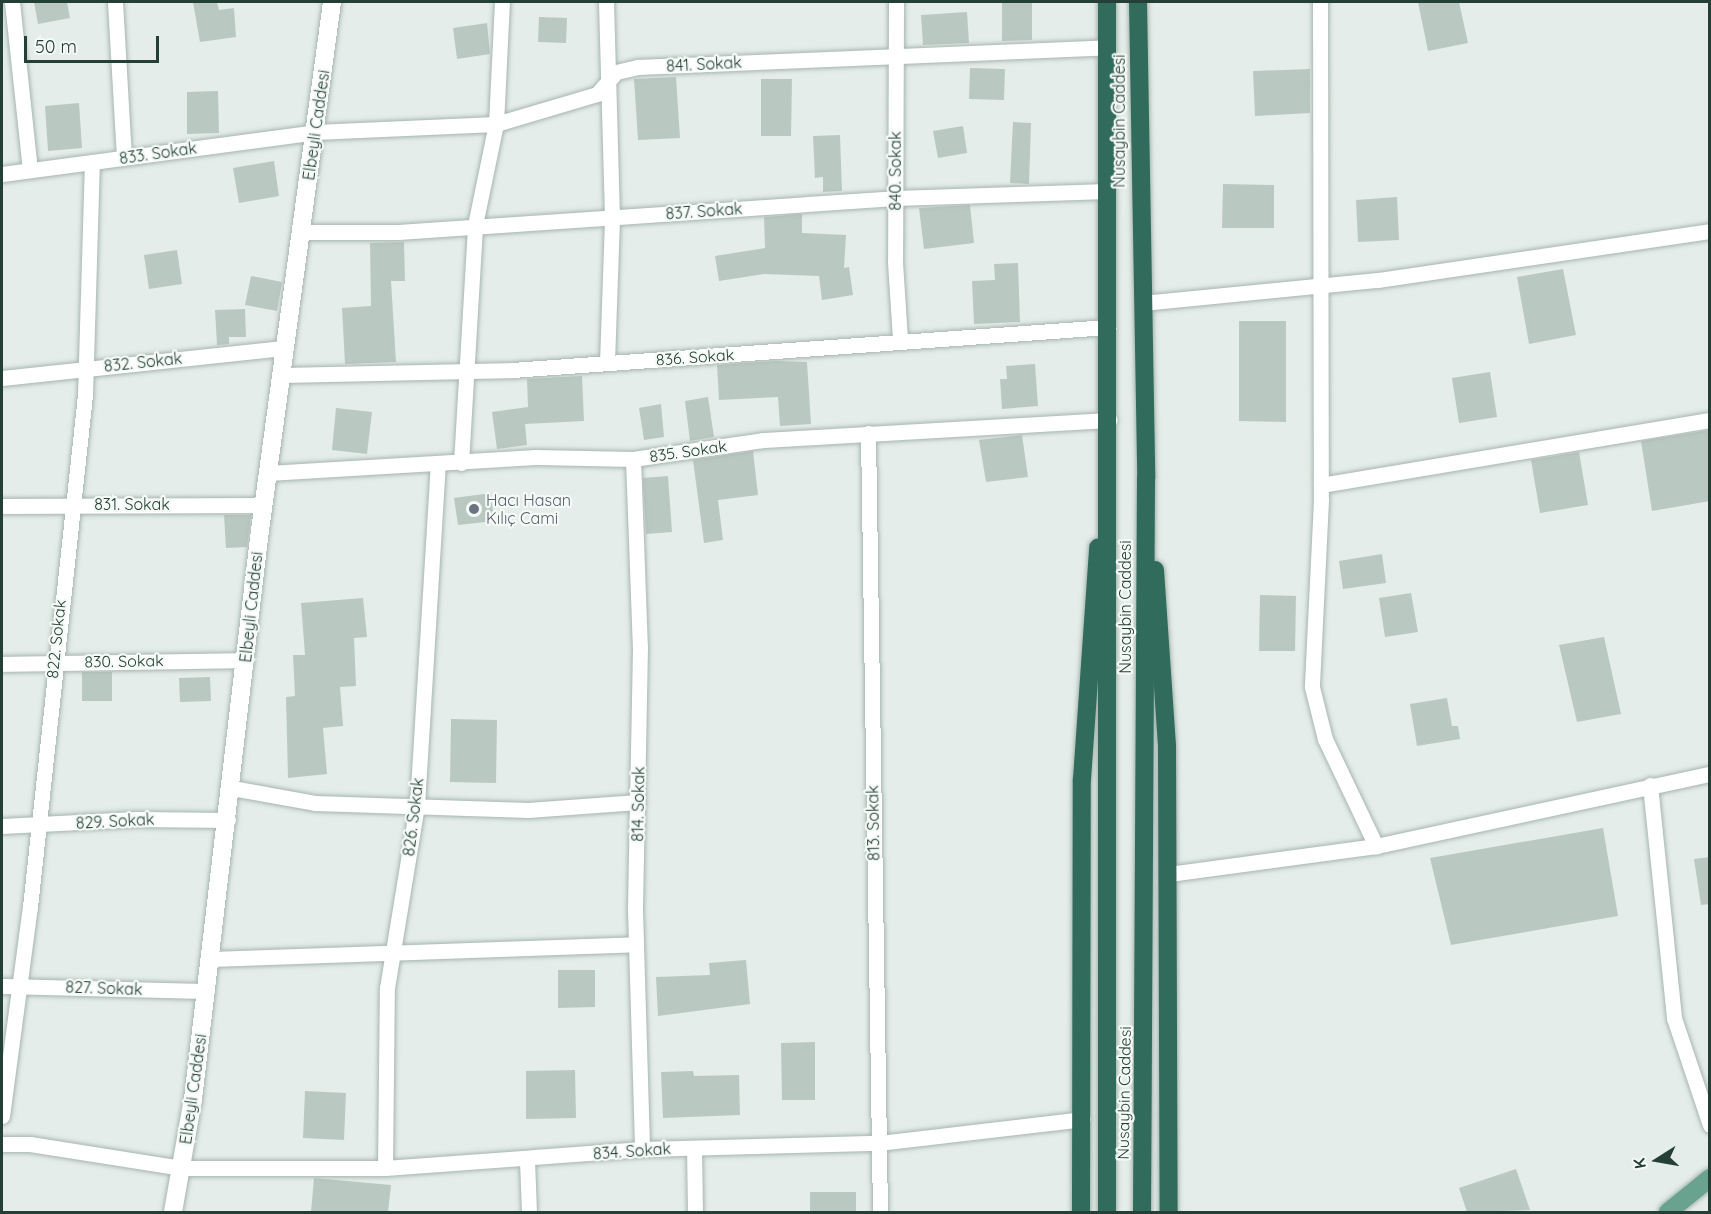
<!DOCTYPE html>
<html>
<head>
<meta charset="utf-8">
<style>
  body { margin:0 }
  #map { position:relative; width:1711px; height:1214px; overflow:hidden; background:#e4ede9; font-family:Quicksand,sans-serif }
  div>[style] { position:absolute }
  .building>* { inset:0; background:#bac8c2 }
  .roads { filter:drop-shadow(0 0 2px #a7b5b0) drop-shadow(0 0 2px #a7b5b0) }
  .street>* { height:15px; margin:-7.5px; padding:0 7.5px; transform-origin:7.5px; border-radius:7.5px; background:#fff }
  .secondary>* { height:18px; margin:-9px; padding:0 9px; transform-origin:9px; border-radius:9px; background:#fff }
  .primary>* { height:18px; margin:-9px; padding:0 9px; transform-origin:9px; border-radius:9px; background:#6aa290 }
  .highway>* { height:18px; margin:-9px; padding:0 9px; transform-origin:9px; border-radius:9px; background:#306b5b }
  .dots>* { width:16px; height:16px; translate:-50% -50%; box-sizing:border-box; border:3px solid #f5faf7; border-radius:50% }
  span { translate:-50% -50%; white-space:nowrap; text-align:center; line-height:1.15; -webkit-text-stroke:4.5px #f5faf7; paint-order:stroke }
  .street-label { font-size:16px; color:#243f36 }
  .worship-label { font-size:16px; color:#5b616d }
  .left { translate:0 -50%; text-align:left }
  .frame { position:absolute; inset:0; border:3px solid #243f36; pointer-events:none }
  .north { position:absolute; left:1627px; top:1130px; width:60px; height:60px; -webkit-text-stroke:4px #f5faf7; paint-order:stroke; rotate:259deg; font-size:16px; font-weight:700; line-height:24px; text-align:center; color:#243f36 }
  .north::after { content:''; display:block; margin:auto; width:21px; height:27px; background:#243f36; clip-path:polygon(50% 0,100% 100%,50% 72%,0 100%) }
  .scale { position:absolute; left:24px; top:36px; width:135px; height:27px; box-sizing:border-box; border:3px solid #243f36; border-top:0; padding-left:8px; font-size:18px; line-height:21px; white-space:nowrap; color:#243f36; -webkit-text-stroke:4px #f5faf7; paint-order:stroke }
</style>
</head>
<body>
<div id="map">
  <div class="building">
    <i style="clip-path:polygon(34px 2px,67px 2px,70px 18px,38px 24px)"></i>
    <i style="clip-path:polygon(193px 2px,217px 2px,219px 10px,234px 8px,236px 37px,200px 42px)"></i>
    <i style="clip-path:polygon(1002px 2px,1032px 2px,1032px 40px,1002px 41px)"></i>
    <i style="clip-path:polygon(1418px 2px,1459px 2px,1468px 43px,1428px 51px)"></i>
    <i style="clip-path:polygon(967px 12px,969px 43px,923px 45px,921px 15px)"></i>
    <i style="clip-path:polygon(539px 17px,567px 18px,566px 43px,538px 42px)"></i>
    <i style="clip-path:polygon(487px 23px,490px 54px,457px 59px,453px 28px)"></i>
    <i style="clip-path:polygon(970px 68px,1005px 69px,1004px 100px,969px 99px)"></i>
    <i style="clip-path:polygon(1310px 69px,1310px 113px,1255px 116px,1253px 71px)"></i>
    <i style="clip-path:polygon(676px 77px,680px 138px,638px 140px,634px 79px)"></i>
    <i style="clip-path:polygon(761px 79px,792px 79px,791px 136px,761px 136px)"></i>
    <i style="clip-path:polygon(218px 91px,219px 133px,187px 134px,187px 92px)"></i>
    <i style="clip-path:polygon(79px 103px,82px 148px,48px 151px,45px 106px)"></i>
    <i style="clip-path:polygon(1013px 122px,1031px 123px,1029px 184px,1010px 183px)"></i>
    <i style="clip-path:polygon(963px 126px,967px 153px,938px 158px,933px 131px)"></i>
    <i style="clip-path:polygon(840px 135px,842px 191px,823px 192px,823px 177px,815px 178px,813px 136px)"></i>
    <i style="clip-path:polygon(274px 161px,279px 196px,239px 203px,233px 168px)"></i>
    <i style="clip-path:polygon(1223px 184px,1274px 185px,1274px 228px,1222px 228px)"></i>
    <i style="clip-path:polygon(1397px 197px,1399px 240px,1358px 242px,1356px 200px)"></i>
    <i style="clip-path:polygon(970px 205px,974px 243px,924px 249px,919px 208px)"></i>
    <i style="clip-path:polygon(802px 214px,802px 233px,846px 235px,844px 268px,849px 267px,853px 295px,822px 300px,819px 276px,764px 274px,719px 281px,715px 256px,765px 248px,764px 217px)"></i>
    <i style="clip-path:polygon(404px 242px,405px 281px,391px 281px,396px 362px,345px 364px,342px 308px,371px 306px,370px 243px)"></i>
    <i style="clip-path:polygon(177px 250px,182px 284px,149px 289px,144px 255px)"></i>
    <i style="clip-path:polygon(1018px 263px,1020px 322px,974px 324px,972px 281px,995px 280px,994px 264px)"></i>
    <i style="clip-path:polygon(1563px 269px,1576px 335px,1529px 344px,1517px 277px)"></i>
    <i style="clip-path:polygon(251px 276px,282px 282px,277px 311px,245px 305px)"></i>
    <i style="clip-path:polygon(245px 309px,246px 337px,229px 337px,229px 344px,217px 345px,215px 310px)"></i>
    <i style="clip-path:polygon(1239px 321px,1286px 321px,1286px 422px,1239px 421px)"></i>
    <i style="clip-path:polygon(775px 361px,807px 362px,811px 424px,780px 426px,778px 397px,719px 400px,717px 365px)"></i>
    <i style="clip-path:polygon(1035px 364px,1038px 406px,1002px 409px,1000px 379px,1007px 379px,1006px 366px)"></i>
    <i style="clip-path:polygon(1490px 372px,1497px 417px,1459px 423px,1452px 378px)"></i>
    <i style="clip-path:polygon(582px 376px,584px 421px,525px 424px,527px 445px,497px 449px,492px 412px,528px 407px,527px 379px)"></i>
    <i style="clip-path:polygon(708px 397px,714px 437px,690px 441px,685px 401px)"></i>
    <i style="clip-path:polygon(661px 404px,664px 437px,644px 440px,639px 408px)"></i>
    <i style="clip-path:polygon(336px 408px,372px 412px,367px 454px,332px 450px)"></i>
    <i style="clip-path:polygon(1710px 430px,1710px 501px,1652px 511px,1641px 441px)"></i>
    <i style="clip-path:polygon(1022px 435px,1028px 477px,986px 482px,979px 440px)"></i>
    <i style="clip-path:polygon(753px 451px,758px 495px,718px 500px,723px 540px,704px 543px,693px 460px)"></i>
    <i style="clip-path:polygon(1579px 452px,1588px 505px,1540px 513px,1531px 460px)"></i>
    <i style="clip-path:polygon(668px 476px,672px 532px,646px 534px,643px 478px)"></i>
    <i style="clip-path:polygon(491px 493px,494px 521px,458px 525px,454px 498px)"></i>
    <i style="clip-path:polygon(224px 515px,251px 515px,247px 547px,226px 548px)"></i>
    <i style="clip-path:polygon(1382px 554px,1386px 583px,1343px 589px,1339px 561px)"></i>
    <i style="clip-path:polygon(1411px 593px,1418px 632px,1385px 637px,1379px 598px)"></i>
    <i style="clip-path:polygon(1260px 595px,1296px 596px,1295px 651px,1259px 651px)"></i>
    <i style="clip-path:polygon(363px 598px,367px 637px,354px 638px,356px 686px,340px 687px,343px 726px,323px 728px,327px 774px,288px 778px,286px 697px,295px 696px,293px 655px,305px 655px,301px 603px)"></i>
    <i style="clip-path:polygon(1604px 637px,1621px 714px,1577px 722px,1559px 645px)"></i>
    <i style="clip-path:polygon(82px 672px,112px 672px,112px 701px,82px 701px)"></i>
    <i style="clip-path:polygon(210px 677px,211px 701px,180px 702px,179px 678px)"></i>
    <i style="clip-path:polygon(1447px 698px,1452px 726px,1458px 726px,1460px 739px,1417px 746px,1410px 704px)"></i>
    <i style="clip-path:polygon(451px 719px,497px 720px,496px 783px,450px 782px)"></i>
    <i style="clip-path:polygon(1603px 828px,1618px 916px,1451px 945px,1430px 858px)"></i>
    <i style="clip-path:polygon(1710px 857px,1710px 904px,1701px 905px,1694px 859px)"></i>
    <i style="clip-path:polygon(746px 960px,750px 1004px,658px 1016px,656px 977px,710px 975px,709px 963px)"></i>
    <i style="clip-path:polygon(558px 970px,595px 970px,595px 1007px,558px 1008px)"></i>
    <i style="clip-path:polygon(815px 1042px,815px 1100px,782px 1100px,781px 1043px)"></i>
    <i style="clip-path:polygon(575px 1070px,576px 1118px,526px 1119px,526px 1071px)"></i>
    <i style="clip-path:polygon(693px 1071px,694px 1076px,739px 1075px,740px 1115px,663px 1118px,661px 1072px)"></i>
    <i style="clip-path:polygon(305px 1091px,346px 1093px,344px 1140px,303px 1138px)"></i>
    <i style="clip-path:polygon(1516px 1169px,1530px 1210px,1467px 1212px,1459px 1188px)"></i>
    <i style="clip-path:polygon(314px 1178px,391px 1185px,388px 1212px,311px 1212px)"></i>
    <i style="clip-path:polygon(810px 1192px,856px 1192px,856px 1212px,810px 1212px)"></i>
  </div>
  <div class="roads">
    <div class="street">
      <i style="left:12px;top:2px;width:169px;rotate:83.9deg"></i>
      <i style="left:115px;top:2px;width:155px;rotate:86.7deg"></i>
      <i style="left:606px;top:2px;width:217px;rotate:88.4deg"></i>
      <i style="left:612px;top:219px;width:144px;rotate:92deg"></i>
      <i style="left:896px;top:2px;width:260px;rotate:90.2deg"></i>
      <i style="left:895px;top:262px;width:78px;rotate:86.3deg"></i>
      <i style="left:1320px;top:2px;width:498px;rotate:89.9deg"></i>
      <i style="left:1321px;top:500px;width:187px;rotate:92.8deg"></i>
      <i style="left:1312px;top:687px;width:54px;rotate:76deg"></i>
      <i style="left:1325px;top:739px;width:119px;rotate:64.5deg"></i>
      <i style="left:2px;top:174px;width:316px;rotate:-7.6deg"></i>
      <i style="left:315px;top:132px;width:181px;rotate:-2.5deg"></i>
      <i style="left:496px;top:124px;width:105px;rotate:-16.5deg"></i>
      <i style="left:597px;top:94px;width:29px;rotate:-49deg"></i>
      <i style="left:616px;top:72px;width:23px;rotate:-13deg"></i>
      <i style="left:638px;top:67px;width:470px;rotate:-2.4deg"></i>
      <i style="left:301px;top:232px;width:97px"></i>
      <i style="left:398px;top:232px;width:498px;rotate:-3.9deg"></i>
      <i style="left:895px;top:198px;width:212px;rotate:-1.9deg"></i>
      <i style="left:1142px;top:303px;width:237px;rotate:-5.6deg"></i>
      <i style="left:1378px;top:280px;width:336px;rotate:-8.4deg"></i>
      <i style="left:282px;top:375px;width:230px;rotate:-1.2deg"></i>
      <i style="left:512px;top:370px;width:598px;rotate:-4.13deg"></i>
      <i style="left:2px;top:378px;width:285px;rotate:-6.1deg"></i>
      <i style="left:868px;top:433px;width:779px;rotate:89.12deg"></i>
      <i style="left:633px;top:459px;width:188px;rotate:87.9deg"></i>
      <i style="left:640px;top:647px;width:263px;rotate:91.1deg"></i>
      <i style="left:635px;top:910px;width:239px;rotate:88.3deg"></i>
      <i style="left:461px;top:463px;width:238px;rotate:-86.6deg"></i>
      <i style="left:475px;top:225px;width:103px;rotate:-78.3deg"></i>
      <i style="left:496px;top:124px;width:122px;rotate:-87.2deg"></i>
      <i style="left:268px;top:473px;width:268px;rotate:-3.4deg"></i>
      <i style="left:536px;top:457px;width:97px;rotate:1.2deg"></i>
      <i style="left:633px;top:459px;width:131px;rotate:-8.3deg"></i>
      <i style="left:763px;top:440px;width:347px;rotate:-3.3deg"></i>
      <i style="left:1321px;top:485px;width:394px;rotate:-9.5deg"></i>
      <i style="left:2px;top:506px;width:261px;rotate:-0.2deg"></i>
      <i style="left:2px;top:664px;width:244px;rotate:-0.9deg"></i>
      <i style="left:1650px;top:785px;width:234px;rotate:84.1deg"></i>
      <i style="left:1674px;top:1018px;width:113px;rotate:71.4deg"></i>
      <i style="left:232px;top:788px;width:84px;rotate:10.2deg"></i>
      <i style="left:315px;top:803px;width:213px;rotate:1.9deg"></i>
      <i style="left:528px;top:810px;width:110px;rotate:-4.2deg"></i>
      <i style="left:2px;top:826px;width:133px;rotate:-3deg"></i>
      <i style="left:135px;top:819px;width:93px;rotate:0.6deg"></i>
      <i style="left:1169px;top:874px;width:209px;rotate:-7.7deg"></i>
      <i style="left:1376px;top:846px;width:342px;rotate:-12.2deg"></i>
      <i style="left:211px;top:959px;width:425px;rotate:-2deg"></i>
      <i style="left:2px;top:986px;width:205px;rotate:1.4deg"></i>
      <i style="left:2px;top:1116px;width:211px;rotate:-82.4deg"></i>
      <i style="left:30px;top:907px;width:515px;rotate:-83.87deg"></i>
      <i style="left:85px;top:395px;width:233px;rotate:-88.3deg"></i>
      <i style="left:2px;top:1144px;width:28px"></i>
      <i style="left:30px;top:1144px;width:153px;rotate:9deg"></i>
      <i style="left:181px;top:1168px;width:204px"></i>
      <i style="left:385px;top:1168px;width:258px;rotate:-4.2deg"></i>
      <i style="left:642px;top:1149px;width:237px;rotate:-1.5deg"></i>
      <i style="left:879px;top:1143px;width:205px;rotate:-6.7deg"></i>
      <i style="left:694px;top:1148px;width:64px;rotate:89.1deg"></i>
      <i style="left:527px;top:1160px;width:52px;rotate:87.8deg"></i>
      <i style="left:385px;top:1168px;width:180px;rotate:-89.4deg"></i>
      <i style="left:387px;top:988px;width:185px;rotate:-80.7deg"></i>
      <i style="left:417px;top:805px;width:341px;rotate:-86.5deg"></i>
    </div>
    <div class="secondary">
      <i style="left:173px;top:1212px;width:115px;rotate:-80deg"></i>
      <i style="left:193px;top:1099px;width:565px;rotate:-83.29deg"></i>
      <i style="left:259px;top:538px;width:541px;rotate:-82.24deg"></i>
    </div>
    <div class="primary">
      <i style="left:1668px;top:1212px;width:54px;rotate:-39deg"></i>
    </div>
    <div class="highway">
      <i style="left:1138px;top:2px;width:476px;rotate:89deg"></i>
      <i style="left:1146px;top:478px;width:734px;rotate:90.31deg"></i>
      <i style="left:1155px;top:570px;width:176px;rotate:86.1deg"></i>
      <i style="left:1167px;top:746px;width:466px;rotate:89.8deg"></i>
      <i style="left:1081px;top:1212px;width:433px;rotate:-89.9deg"></i>
      <i style="left:1082px;top:779px;width:232px;rotate:-86deg"></i>
      <i style="left:1107px;top:1212px;width:1210px;rotate:-90deg"></i>
    </div>
  </div>
  <div class="dots">
    <i style="left:474px;top:509px;background:#6b7280"></i>
  </div>
  <div class="street-label">
    <span style="left:704px;top:64px;rotate:-3deg">841. Sokak</span>
    <span style="left:1119px;top:121px;rotate:-90deg">Nusaybin Caddesi</span>
    <span style="left:316px;top:125px;rotate:-82deg">Elbeyli Caddesi</span>
    <span style="left:158px;top:153px;rotate:-8deg">833. Sokak</span>
    <span style="left:895px;top:171px;rotate:-90deg">840. Sokak</span>
    <span style="left:704px;top:211px;rotate:-4deg">837. Sokak</span>
    <span style="left:695px;top:357px;rotate:-4deg">836. Sokak</span>
    <span style="left:143px;top:362px;rotate:-6deg">832. Sokak</span>
    <span style="left:688px;top:451px;rotate:-8deg">835. Sokak</span>
    <span style="left:132px;top:504px">831. Sokak</span>
    <span style="left:251px;top:607px;rotate:-84deg">Elbeyli Caddesi</span>
    <span style="left:1125px;top:607px;rotate:-90deg">Nusaybin Caddesi</span>
    <span style="left:56px;top:639px;rotate:-84deg">822. Sokak</span>
    <span style="left:124px;top:661px;rotate:-1deg">830. Sokak</span>
    <span style="left:638px;top:804px;rotate:-89deg">814. Sokak</span>
    <span style="left:413px;top:817px;rotate:-83deg">826. Sokak</span>
    <span style="left:115px;top:821px;rotate:-3deg">829. Sokak</span>
    <span style="left:873px;top:823px;rotate:-91deg">813. Sokak</span>
    <span style="left:104px;top:988px;rotate:2deg">827. Sokak</span>
    <span style="left:193px;top:1089px;rotate:-82deg">Elbeyli Caddesi</span>
    <span style="left:1124px;top:1093px;rotate:-89deg">Nusaybin Caddesi</span>
    <span style="left:632px;top:1151px;rotate:-4deg">834. Sokak</span>
  </div>
  <div class="worship-label">
    <span class="left" style="left:486px;top:509px">Hacı Hasan<br>Kılıç Cami</span>
  </div>
  <div class="frame"></div>
  <div class="north">K</div>
  <div class="scale">50 m</div>
</div>
</body>
</html>
